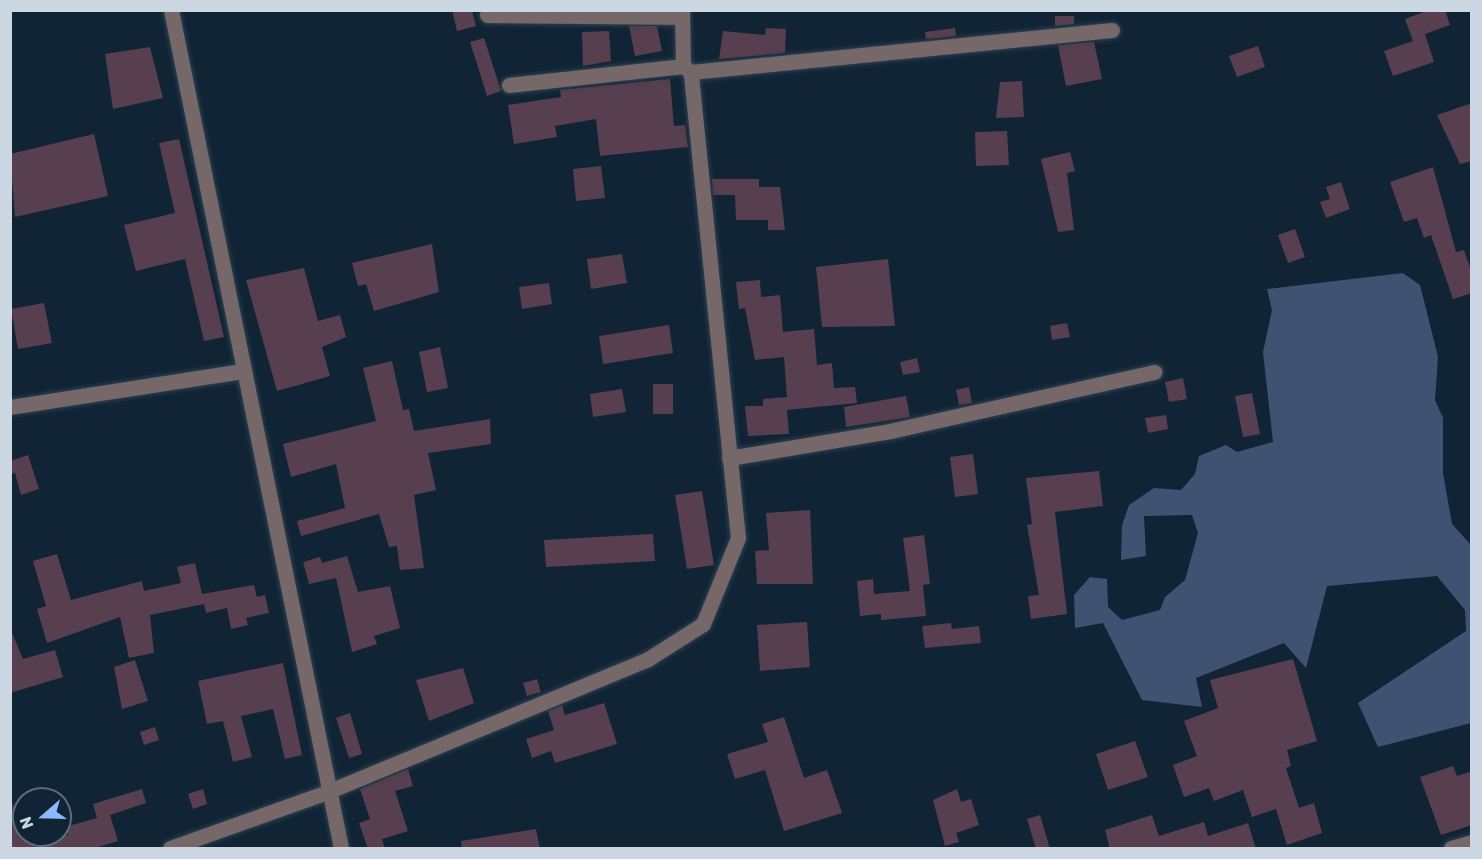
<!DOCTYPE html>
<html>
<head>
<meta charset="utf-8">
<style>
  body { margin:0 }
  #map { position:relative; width:1482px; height:859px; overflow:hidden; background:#102435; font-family:Rubik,sans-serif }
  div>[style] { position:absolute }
  .water>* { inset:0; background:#405271 }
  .building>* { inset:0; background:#573f4f }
  .roads { filter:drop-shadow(0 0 2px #2e4151) drop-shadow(0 0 2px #2e4151) }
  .minor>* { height:15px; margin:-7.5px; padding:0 7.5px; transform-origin:7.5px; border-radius:7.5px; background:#766768 }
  span { translate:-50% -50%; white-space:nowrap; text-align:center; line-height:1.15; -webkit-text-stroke:4.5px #102435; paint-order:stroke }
  .frame { position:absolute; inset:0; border:12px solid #cbd8e3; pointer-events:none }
  .north { position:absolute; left:12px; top:787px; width:60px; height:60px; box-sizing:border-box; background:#102435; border:2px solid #5b6c7b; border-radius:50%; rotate:250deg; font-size:16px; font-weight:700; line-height:24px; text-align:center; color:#cbd8e3 }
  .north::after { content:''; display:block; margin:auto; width:21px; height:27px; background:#8db9fc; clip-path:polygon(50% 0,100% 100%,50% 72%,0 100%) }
</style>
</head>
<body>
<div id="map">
  <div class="water">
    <i style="clip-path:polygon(1403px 273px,1420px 285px,1438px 357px,1435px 400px,1443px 418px,1443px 473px,1452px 524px,1471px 545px,1471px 723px,1378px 747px,1358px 703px,1466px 631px,1465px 610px,1437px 576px,1327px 586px,1306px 668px,1284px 643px,1196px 678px,1202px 707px,1142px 700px,1103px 623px,1075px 628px,1074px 595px,1090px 577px,1107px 579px,1108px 607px,1122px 620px,1160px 610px,1165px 597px,1185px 580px,1198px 533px,1192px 515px,1144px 516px,1146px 556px,1121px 560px,1122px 525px,1129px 505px,1154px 488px,1181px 490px,1195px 474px,1199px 456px,1226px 445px,1237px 452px,1273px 442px,1263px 352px,1272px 310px,1267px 289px)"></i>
  </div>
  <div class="building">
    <i style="clip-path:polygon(452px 10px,472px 10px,476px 26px,457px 31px)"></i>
    <i style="clip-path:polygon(1429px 10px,1445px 10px,1450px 25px,1425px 34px,1434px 62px,1393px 76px,1384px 51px,1413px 41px,1405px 19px)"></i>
    <i style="clip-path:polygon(1055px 16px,1074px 16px,1074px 24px,1055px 26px)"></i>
    <i style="clip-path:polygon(629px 26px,657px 26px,662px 51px,635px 56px)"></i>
    <i style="clip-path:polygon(766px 28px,786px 29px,785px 53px,719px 59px,723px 31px,765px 35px)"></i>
    <i style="clip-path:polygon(955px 28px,956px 36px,926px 39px,925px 32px)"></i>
    <i style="clip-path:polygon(609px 31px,611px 61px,583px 66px,582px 32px)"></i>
    <i style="clip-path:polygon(484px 38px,501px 91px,487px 96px,470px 42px)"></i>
    <i style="clip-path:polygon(1094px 42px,1102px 79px,1066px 86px,1058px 45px)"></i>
    <i style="clip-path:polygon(1258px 46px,1265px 67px,1237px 77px,1229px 56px)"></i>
    <i style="clip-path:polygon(150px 47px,163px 98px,113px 109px,105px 54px)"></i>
    <i style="clip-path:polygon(670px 79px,674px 126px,685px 125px,688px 147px,600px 156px,596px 119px,555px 126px,557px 137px,514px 144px,508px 105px,561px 97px,560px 90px)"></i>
    <i style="clip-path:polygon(1022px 81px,1024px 117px,996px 118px,1000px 82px)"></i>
    <i style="clip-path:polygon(1472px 103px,1472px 161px,1460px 164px,1437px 115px)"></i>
    <i style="clip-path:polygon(1007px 131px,1009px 165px,976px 166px,975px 132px)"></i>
    <i style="clip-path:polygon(94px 134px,108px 196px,15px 217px,10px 154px)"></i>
    <i style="clip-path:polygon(179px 139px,224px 337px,204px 341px,185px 259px,136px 271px,124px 225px,175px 213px,159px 143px)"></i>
    <i style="clip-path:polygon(1070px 152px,1075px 171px,1067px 173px,1074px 230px,1058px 232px,1041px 159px)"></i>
    <i style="clip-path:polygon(601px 166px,605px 198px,576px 201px,573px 169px)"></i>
    <i style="clip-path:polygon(1433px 167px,1456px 252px,1464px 250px,1472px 273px,1472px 293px,1453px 299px,1431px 235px,1424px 238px,1417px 218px,1404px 222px,1390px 182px)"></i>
    <i style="clip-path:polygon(712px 179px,759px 179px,759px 187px,780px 187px,785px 230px,768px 230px,768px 220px,736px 220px,735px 195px,713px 195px)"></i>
    <i style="clip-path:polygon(1341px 182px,1350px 209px,1326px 218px,1320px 202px,1330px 199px,1326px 187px)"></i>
    <i style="clip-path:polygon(1295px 229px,1305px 257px,1288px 263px,1278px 235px)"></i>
    <i style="clip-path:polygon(432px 244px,439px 292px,374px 311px,366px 284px,358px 286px,352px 263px)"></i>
    <i style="clip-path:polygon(622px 254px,627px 283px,591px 289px,587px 259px)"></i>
    <i style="clip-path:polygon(888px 259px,895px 326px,822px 327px,816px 267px)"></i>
    <i style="clip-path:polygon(304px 268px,318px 321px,340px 315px,346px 337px,322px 347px,330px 376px,277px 391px,246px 280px)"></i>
    <i style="clip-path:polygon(760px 280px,761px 297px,780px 295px,783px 332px,814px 329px,817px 365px,832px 363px,834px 388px,855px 387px,857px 403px,787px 410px,789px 434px,748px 436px,745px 406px,763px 406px,763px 399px,787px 397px,784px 357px,755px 360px,745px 308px,739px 309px,736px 282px)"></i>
    <i style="clip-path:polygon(549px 283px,552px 304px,522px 309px,519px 287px)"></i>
    <i style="clip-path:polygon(44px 303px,52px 343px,18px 349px,11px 309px)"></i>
    <i style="clip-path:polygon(1067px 323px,1070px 337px,1052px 340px,1050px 326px)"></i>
    <i style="clip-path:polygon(669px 325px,673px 353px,603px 364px,599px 336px)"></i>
    <i style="clip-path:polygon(440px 347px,448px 388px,427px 392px,419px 352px)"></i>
    <i style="clip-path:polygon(917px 358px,920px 372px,903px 375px,900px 362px)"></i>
    <i style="clip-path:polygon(392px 361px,403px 410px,409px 409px,414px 431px,490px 419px,491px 444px,428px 453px,436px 490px,414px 495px,424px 568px,400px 570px,397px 546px,389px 547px,379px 514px,301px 536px,297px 521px,345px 508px,336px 464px,291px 477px,283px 444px,376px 421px,363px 368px)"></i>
    <i style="clip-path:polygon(1183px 378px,1187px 399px,1169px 402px,1165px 382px)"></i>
    <i style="clip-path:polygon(653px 384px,673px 384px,673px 414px,653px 414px)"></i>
    <i style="clip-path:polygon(969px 387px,972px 403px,959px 405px,956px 390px)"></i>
    <i style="clip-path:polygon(622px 389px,626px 412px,593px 417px,590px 394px)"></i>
    <i style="clip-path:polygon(1252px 393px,1260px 434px,1243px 437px,1235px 396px)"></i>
    <i style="clip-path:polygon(906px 396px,910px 417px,846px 427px,844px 407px)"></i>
    <i style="clip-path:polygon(1166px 415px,1168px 429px,1148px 433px,1145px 418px)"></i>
    <i style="clip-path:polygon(973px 454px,978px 494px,955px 497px,950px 457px)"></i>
    <i style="clip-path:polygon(28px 455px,39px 489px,21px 495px,15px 473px,10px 474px,10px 461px)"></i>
    <i style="clip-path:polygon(1099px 471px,1103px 506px,1055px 512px,1067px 614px,1031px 619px,1028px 596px,1039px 595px,1027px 525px,1032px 524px,1026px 478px)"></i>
    <i style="clip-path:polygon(702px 491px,714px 565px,687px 569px,675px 495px)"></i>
    <i style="clip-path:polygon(810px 510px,813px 584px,757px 584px,755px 551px,769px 550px,766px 513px)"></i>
    <i style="clip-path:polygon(653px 534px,655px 561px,546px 567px,544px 540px)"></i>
    <i style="clip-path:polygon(924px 535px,930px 584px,923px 585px,926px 616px,881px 620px,881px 614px,860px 616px,857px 581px,873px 579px,874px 594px,910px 591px,903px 538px)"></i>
    <i style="clip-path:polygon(57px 554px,71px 600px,142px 581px,144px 591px,181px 583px,177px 567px,195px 563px,202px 594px,254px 585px,257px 597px,265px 595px,269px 613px,246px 618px,248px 625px,231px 629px,227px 608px,206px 613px,204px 604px,150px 615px,154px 653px,129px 658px,120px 617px,47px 643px,37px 609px,46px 606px,33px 561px)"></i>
    <i style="clip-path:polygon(347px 556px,358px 592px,390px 586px,400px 628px,374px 636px,377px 644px,352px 652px,336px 578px,309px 584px,303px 562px,320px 557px,322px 563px)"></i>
    <i style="clip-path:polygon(807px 622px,810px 667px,760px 671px,757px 625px)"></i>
    <i style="clip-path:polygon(951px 623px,952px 629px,979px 626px,981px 643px,925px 648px,922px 626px)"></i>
    <i style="clip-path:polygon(10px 628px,23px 659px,55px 650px,63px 677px,10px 693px)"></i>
    <i style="clip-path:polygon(1293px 659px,1317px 741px,1287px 750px,1291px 766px,1286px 768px,1299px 808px,1314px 803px,1322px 833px,1287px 845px,1276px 809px,1252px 817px,1243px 790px,1214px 801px,1209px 788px,1184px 797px,1173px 765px,1197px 756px,1184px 721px,1218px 708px,1210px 680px)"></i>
    <i style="clip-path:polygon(135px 660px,148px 701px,122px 709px,114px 667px)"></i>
    <i style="clip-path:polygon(283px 663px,302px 755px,285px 759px,273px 709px,241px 716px,252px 757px,233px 762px,223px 721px,207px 724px,198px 681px)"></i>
    <i style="clip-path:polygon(463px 668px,474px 703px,429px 721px,416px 680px)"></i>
    <i style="clip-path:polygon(537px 679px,541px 692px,527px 696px,523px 683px)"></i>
    <i style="clip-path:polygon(604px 703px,617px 744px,555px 763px,551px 751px,532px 758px,526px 739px,554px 730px,548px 711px,562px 705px,565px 715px)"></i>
    <i style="clip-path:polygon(350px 713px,362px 754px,349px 758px,336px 718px)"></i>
    <i style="clip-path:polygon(784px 717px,804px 778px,827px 770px,842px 813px,784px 831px,765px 770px,735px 779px,727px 754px,768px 742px,762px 724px)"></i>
    <i style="clip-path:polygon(155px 727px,159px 740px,144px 745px,140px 732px)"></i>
    <i style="clip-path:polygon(1135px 741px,1148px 777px,1108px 790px,1096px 754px)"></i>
    <i style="clip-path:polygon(1453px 766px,1457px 776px,1472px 771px,1472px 825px,1441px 835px,1420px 777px)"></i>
    <i style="clip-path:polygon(408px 769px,413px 786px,395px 791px,408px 831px,382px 839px,385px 849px,368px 849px,359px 823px,370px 819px,360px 789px)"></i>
    <i style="clip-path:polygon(142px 789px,146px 803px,110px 815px,118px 841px,91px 849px,10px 849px,10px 797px,24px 835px,68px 835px,65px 827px,97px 818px,93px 804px)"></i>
    <i style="clip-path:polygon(203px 789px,207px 804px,193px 809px,188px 794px)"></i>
    <i style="clip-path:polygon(957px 789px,961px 802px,971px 799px,979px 825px,956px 833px,959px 842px,945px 846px,933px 800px)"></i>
    <i style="clip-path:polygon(1040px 815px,1050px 849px,1036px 849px,1027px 819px)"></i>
    <i style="clip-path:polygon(1152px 815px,1159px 836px,1204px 822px,1208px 836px,1248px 823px,1256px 849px,1110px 849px,1105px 830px)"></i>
    <i style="clip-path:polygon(536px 829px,540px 849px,462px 849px,461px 841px)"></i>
  </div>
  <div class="roads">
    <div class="minor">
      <i style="left:171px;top:10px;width:855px;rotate:78.53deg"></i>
      <i style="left:487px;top:15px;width:195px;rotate:0.6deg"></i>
      <i style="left:691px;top:72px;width:423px;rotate:-5.7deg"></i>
      <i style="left:509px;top:85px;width:175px;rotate:-6.2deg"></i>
      <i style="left:10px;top:407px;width:236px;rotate:-8.8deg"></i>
      <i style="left:729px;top:458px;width:163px;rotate:-9.5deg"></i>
      <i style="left:890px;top:431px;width:271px;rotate:-12.6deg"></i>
      <i style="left:170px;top:848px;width:167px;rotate:-19.6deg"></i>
      <i style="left:327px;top:792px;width:347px;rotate:-22.5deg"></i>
      <i style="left:648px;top:659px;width:65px;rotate:-32.5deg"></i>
      <i style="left:703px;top:624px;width:93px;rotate:-67.9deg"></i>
      <i style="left:738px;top:538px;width:468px;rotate:-95.8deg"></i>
      <i style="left:691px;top:72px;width:10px;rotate:-143deg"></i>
      <i style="left:683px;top:66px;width:56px;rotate:-91deg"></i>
      <i style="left:1451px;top:848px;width:22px;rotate:-16deg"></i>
    </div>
  </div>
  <div class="frame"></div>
  <div class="north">N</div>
</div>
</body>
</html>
